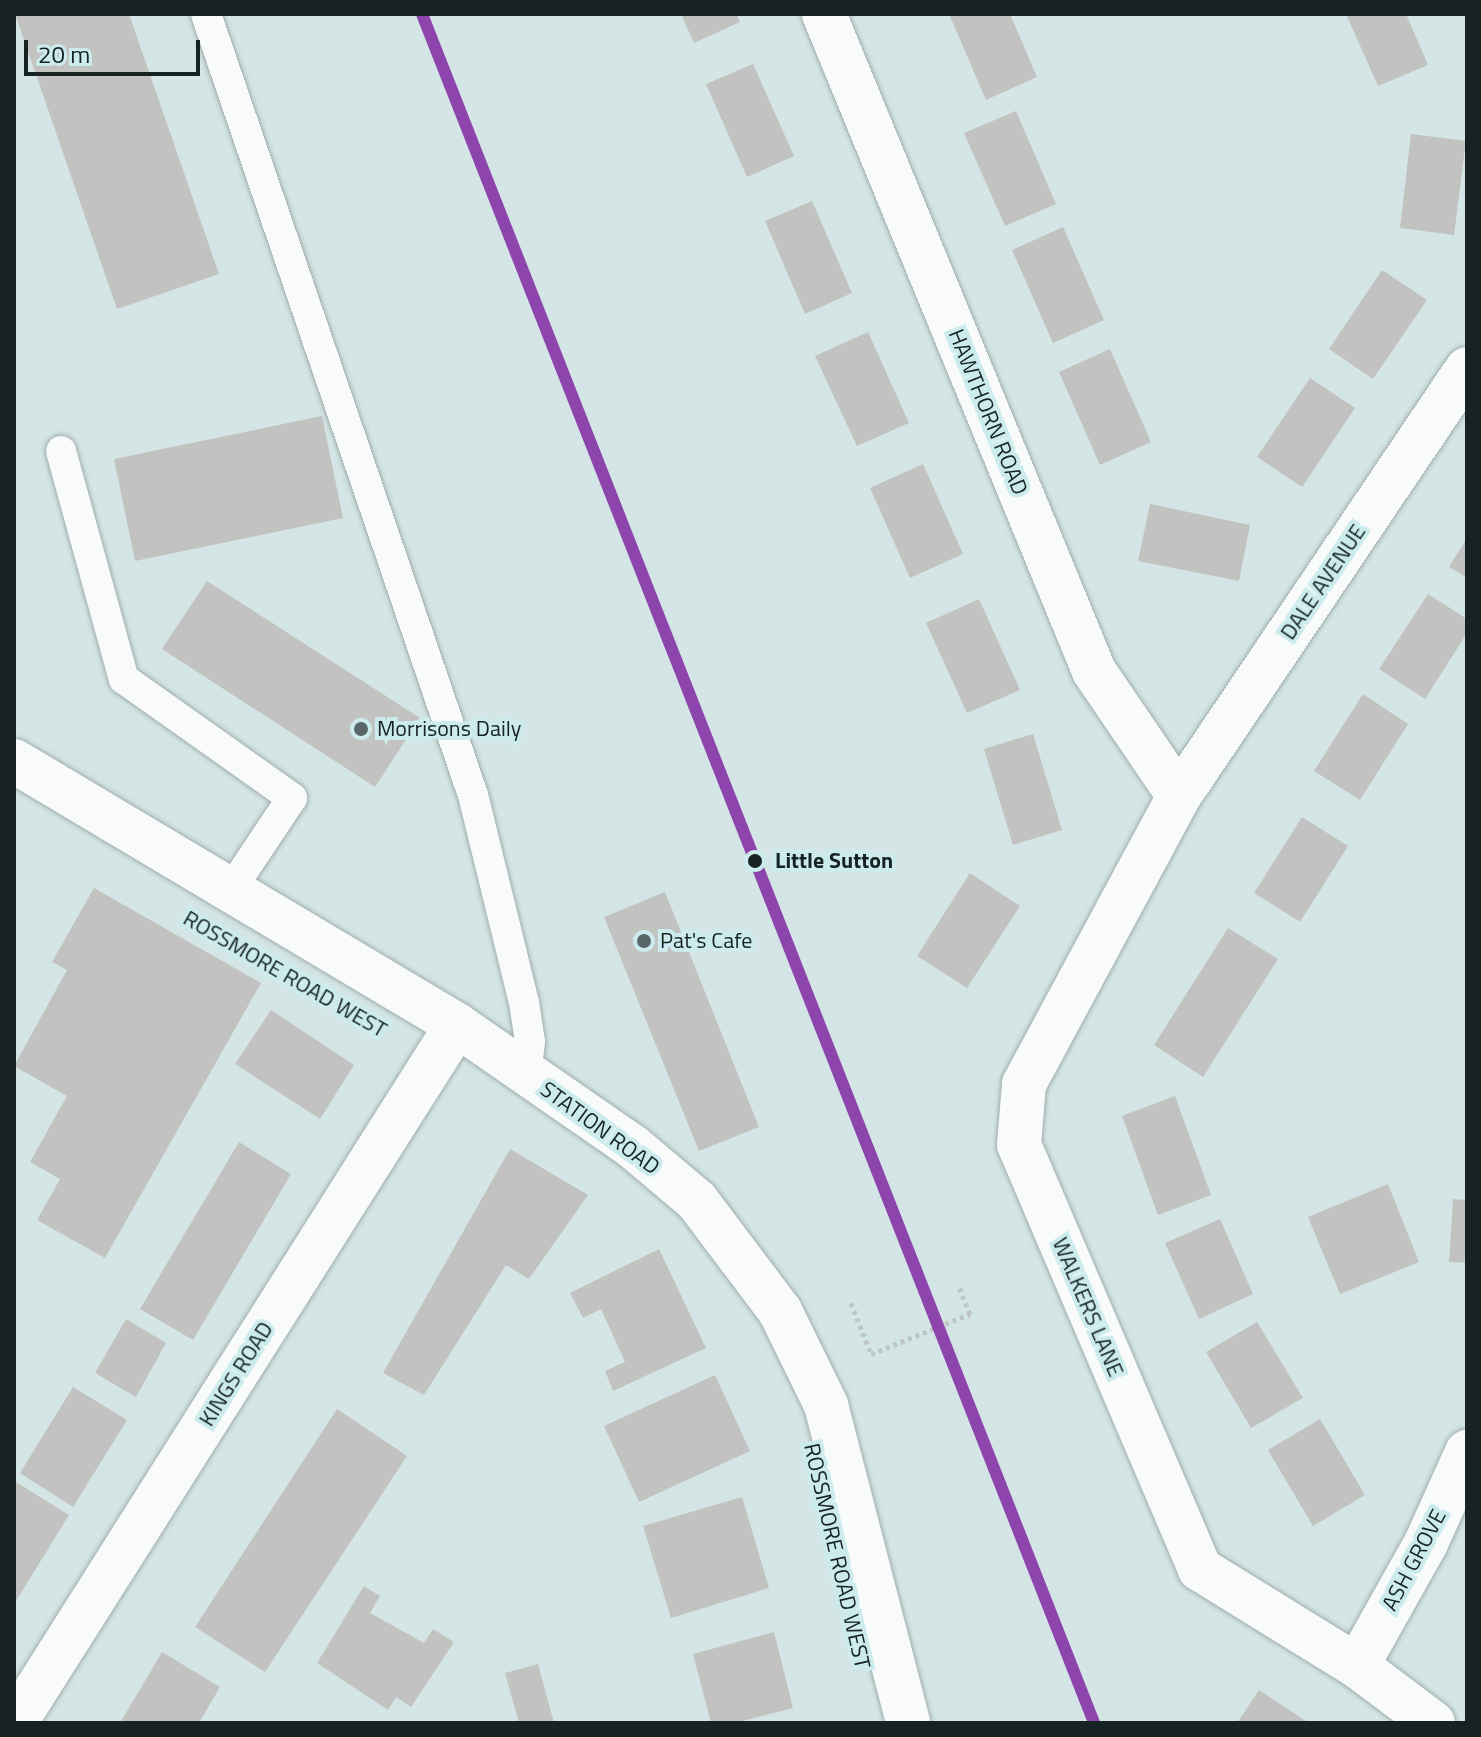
<!DOCTYPE html>
<html>
<head>
<meta charset="utf-8">
<style>
  body { margin:0 }
  #map { position:relative; width:1481px; height:1737px; overflow:hidden; background:#d4e5e5; font-family:"Titillium Web",sans-serif }
  div>[style] { position:absolute }
  .building>* { inset:0; background:#c2c2c1 }
  .path>* { height:5px; margin-top:-2.5px; transform-origin:0; background:repeating-linear-gradient(90deg,#bfc5c5 0 4px,transparent 0 8px) }
  .roads { filter:drop-shadow(0 0 2px #a0adad) drop-shadow(0 0 2px #a0adad) }
  .lane>* { height:30px; margin:-15px; padding:0 15px; transform-origin:15px; border-radius:15px; background:#f9fbfb }
  .street>* { height:44px; margin:-22px; padding:0 22px; transform-origin:22px; border-radius:22px; background:#f9fbfb }
  .secondary>* { height:44px; margin:-22px; padding:0 22px; transform-origin:22px; border-radius:22px; background:#f9fbfb }
  .rail-1>* { height:12px; margin:-6px; padding:0 6px; transform-origin:6px; border-radius:6px; background:#8e44ad }
  .dots>* { width:22px; height:22px; translate:-50% -50%; box-sizing:border-box; border:4px solid #ccebed; border-radius:50% }
  span { translate:-50% -50%; white-space:nowrap; text-align:center; line-height:1.15; -webkit-text-stroke:8px #ccebed; paint-order:stroke }
  .street-label { font-size:22px; color:#172223 }
  .poi-label { font-size:22px; color:#172223 }
  .left { translate:0 -50%; text-align:left }
  .stop-label { font-size:22px; color:#172223; font-weight:700 }
  .frame { position:absolute; inset:0; border:16px solid #172223; pointer-events:none }
  .scale { position:absolute; left:24px; top:40px; width:176px; height:36px; box-sizing:border-box; border:4px solid #172223; border-top:0; padding-left:10px; font-size:24px; line-height:28px; white-space:nowrap; color:#172223; -webkit-text-stroke:6px #ccebed; paint-order:stroke }
</style>
</head>
<body>
<div id="map">
  <div class="building">
    <i style="clip-path:polygon(15px 14px,129px 14px,219px 274px,117px 309px)"></i>
    <i style="clip-path:polygon(681px 14px,736px 14px,740px 22px,694px 43px)"></i>
    <i style="clip-path:polygon(949px 14px,1010px 14px,1037px 77px,986px 100px)"></i>
    <i style="clip-path:polygon(1346px 14px,1406px 14px,1428px 65px,1378px 86px)"></i>
    <i style="clip-path:polygon(753px 64px,794px 156px,747px 177px,706px 84px)"></i>
    <i style="clip-path:polygon(1016px 111px,1056px 204px,1005px 226px,964px 133px)"></i>
    <i style="clip-path:polygon(1411px 134px,1466px 141px,1454px 235px,1400px 228px)"></i>
    <i style="clip-path:polygon(812px 201px,852px 293px,805px 314px,765px 221px)"></i>
    <i style="clip-path:polygon(1063px 227px,1104px 320px,1053px 343px,1012px 250px)"></i>
    <i style="clip-path:polygon(1382px 270px,1427px 300px,1373px 379px,1329px 349px)"></i>
    <i style="clip-path:polygon(868px 332px,909px 423px,857px 446px,815px 356px)"></i>
    <i style="clip-path:polygon(1110px 349px,1151px 442px,1100px 465px,1059px 372px)"></i>
    <i style="clip-path:polygon(1310px 378px,1355px 408px,1302px 487px,1257px 457px)"></i>
    <i style="clip-path:polygon(322px 416px,343px 518px,135px 561px,114px 459px)"></i>
    <i style="clip-path:polygon(923px 464px,963px 554px,910px 578px,870px 488px)"></i>
    <i style="clip-path:polygon(1150px 504px,1250px 525px,1239px 581px,1138px 561px)"></i>
    <i style="clip-path:polygon(1467px 538px,1467px 578px,1449px 567px)"></i>
    <i style="clip-path:polygon(207px 581px,420px 718px,375px 787px,162px 649px)"></i>
    <i style="clip-path:polygon(1428px 594px,1467px 619px,1467px 633px,1425px 699px,1379px 669px)"></i>
    <i style="clip-path:polygon(979px 599px,1020px 690px,967px 713px,926px 623px)"></i>
    <i style="clip-path:polygon(1363px 694px,1408px 724px,1360px 800px,1314px 771px)"></i>
    <i style="clip-path:polygon(1033px 734px,1062px 830px,1013px 845px,984px 749px)"></i>
    <i style="clip-path:polygon(1302px 817px,1348px 846px,1300px 922px,1254px 893px)"></i>
    <i style="clip-path:polygon(970px 873px,1020px 906px,967px 988px,917px 956px)"></i>
    <i style="clip-path:polygon(94px 888px,261px 983px,105px 1258px,37px 1220px,60px 1179px,30px 1162px,67px 1096px,14px 1066px,67px 970px,52px 962px)"></i>
    <i style="clip-path:polygon(665px 892px,759px 1127px,699px 1151px,604px 917px)"></i>
    <i style="clip-path:polygon(1228px 928px,1278px 959px,1203px 1077px,1154px 1045px)"></i>
    <i style="clip-path:polygon(271px 1010px,354px 1065px,320px 1119px,235px 1064px)"></i>
    <i style="clip-path:polygon(1175px 1096px,1211px 1195px,1158px 1215px,1122px 1116px)"></i>
    <i style="clip-path:polygon(239px 1142px,291px 1174px,193px 1340px,140px 1309px)"></i>
    <i style="clip-path:polygon(510px 1149px,588px 1195px,529px 1279px,506px 1265px,424px 1395px,383px 1373px)"></i>
    <i style="clip-path:polygon(1388px 1184px,1419px 1262px,1340px 1294px,1308px 1217px)"></i>
    <i style="clip-path:polygon(1453px 1199px,1467px 1200px,1467px 1263px,1449px 1262px)"></i>
    <i style="clip-path:polygon(1220px 1219px,1253px 1294px,1199px 1319px,1165px 1243px)"></i>
    <i style="clip-path:polygon(659px 1249px,706px 1348px,613px 1391px,605px 1371px,625px 1362px,601px 1309px,583px 1318px,570px 1293px)"></i>
    <i style="clip-path:polygon(126px 1319px,166px 1343px,136px 1397px,95px 1373px)"></i>
    <i style="clip-path:polygon(1257px 1322px,1303px 1398px,1251px 1428px,1206px 1352px)"></i>
    <i style="clip-path:polygon(715px 1375px,750px 1451px,639px 1502px,604px 1426px)"></i>
    <i style="clip-path:polygon(73px 1387px,127px 1420px,73px 1507px,20px 1473px)"></i>
    <i style="clip-path:polygon(337px 1409px,407px 1456px,265px 1672px,195px 1627px)"></i>
    <i style="clip-path:polygon(1320px 1419px,1365px 1495px,1313px 1526px,1268px 1450px)"></i>
    <i style="clip-path:polygon(16px 1482px,69px 1515px,16px 1601px,14px 1600px)"></i>
    <i style="clip-path:polygon(742px 1497px,769px 1588px,671px 1618px,643px 1526px)"></i>
    <i style="clip-path:polygon(364px 1586px,380px 1596px,370px 1613px,424px 1643px,433px 1629px,454px 1642px,411px 1707px,396px 1697px,388px 1710px,317px 1663px)"></i>
    <i style="clip-path:polygon(774px 1632px,793px 1708px,735px 1723px,711px 1723px,693px 1654px)"></i>
    <i style="clip-path:polygon(162px 1652px,220px 1687px,199px 1723px,120px 1723px)"></i>
    <i style="clip-path:polygon(538px 1664px,554px 1723px,519px 1723px,505px 1673px)"></i>
    <i style="clip-path:polygon(1259px 1690px,1309px 1723px,1237px 1723px)"></i>
  </div>
  <div class="path">
    <i style="left:851px;top:1303px;width:55px;rotate:68.6deg"></i>
    <i style="left:871px;top:1354px;width:107px;rotate:-22deg"></i>
    <i style="left:970px;top:1314px;width:32px;rotate:-112deg"></i>
  </div>
  <div class="roads">
    <div class="lane">
      <i style="left:206px;top:14px;width:825px;rotate:71.13deg"></i>
      <i style="left:473px;top:795px;width:213px;rotate:76.2deg"></i>
      <i style="left:524px;top:1002px;width:40px;rotate:81.5deg"></i>
      <i style="left:530px;top:1042px;width:33px;rotate:97deg"></i>
      <i style="left:61px;top:451px;width:237px;rotate:74.6deg"></i>
      <i style="left:124px;top:679px;width:206px;rotate:35.3deg"></i>
      <i style="left:292px;top:798px;width:112px;rotate:123.7deg"></i>
    </div>
    <div class="street">
      <i style="left:824px;top:14px;width:710px;rotate:67.66deg"></i>
      <i style="left:1094px;top:671px;width:151px;rotate:55.8deg"></i>
      <i style="left:1357px;top:1666px;width:141px;rotate:-60.7deg"></i>
      <i style="left:1426px;top:1543px;width:100px;rotate:-65.7deg"></i>
      <i style="left:15px;top:1723px;width:826px;rotate:-57.66deg"></i>
      <i style="left:1433px;top:1723px;width:95px;rotate:-143.1deg"></i>
      <i style="left:1357px;top:1666px;width:185px;rotate:-148.3deg"></i>
      <i style="left:1200px;top:1569px;width:461px;rotate:-113.1deg"></i>
      <i style="left:1019px;top:1145px;width:61px;rotate:-85.3deg"></i>
      <i style="left:1024px;top:1084px;width:327px;rotate:-61.7deg"></i>
      <i style="left:1179px;top:796px;width:515px;rotate:-56deg"></i>
    </div>
    <div class="secondary">
      <i style="left:14px;top:761px;width:516px;rotate:30.79deg"></i>
      <i style="left:457px;top:1025px;width:213px;rotate:34.7deg"></i>
      <i style="left:632px;top:1146px;width:85px;rotate:40.2deg"></i>
      <i style="left:697px;top:1201px;width:138px;rotate:53deg"></i>
      <i style="left:780px;top:1311px;width:105px;rotate:63.9deg"></i>
      <i style="left:826px;top:1405px;width:328px;rotate:75.5deg"></i>
    </div>
  </div>
  <div class="rail-1">
    <i style="left:422px;top:14px;width:1836px;rotate:68.53deg"></i>
  </div>
  <div class="dots">
    <i style="left:361px;top:729px;background:#596667"></i>
    <i style="left:755px;top:861px;background:#172223"></i>
    <i style="left:644px;top:941px;background:#596667"></i>
  </div>
  <div class="street-label">
    <span style="left:988px;top:412px;rotate:68deg">HAWTHORN ROAD</span>
    <span style="left:1323px;top:582px;rotate:-56deg">DALE AVENUE</span>
    <span style="left:285px;top:974px;rotate:30deg">ROSSMORE ROAD WEST</span>
    <span style="left:600px;top:1128px;rotate:36deg">STATION ROAD</span>
    <span style="left:1088px;top:1307px;rotate:67deg">WALKERS LANE</span>
    <span style="left:236px;top:1374px;rotate:-58deg">KINGS ROAD</span>
    <span style="left:837px;top:1556px;rotate:77deg">ROSSMORE ROAD WEST</span>
    <span style="left:1414px;top:1560px;rotate:-62deg">ASH GROVE</span>
  </div>
  <div class="poi-label">
    <span class="left" style="left:377px;top:729px">Morrisons Daily</span>
    <span class="left" style="left:660px;top:941px">Pat's Cafe</span>
  </div>
  <div class="stop-label">
    <span class="left" style="left:775px;top:861px">Little Sutton</span>
  </div>
  <div class="frame"></div>
  <div class="scale">20 m</div>
</div>
</body>
</html>
